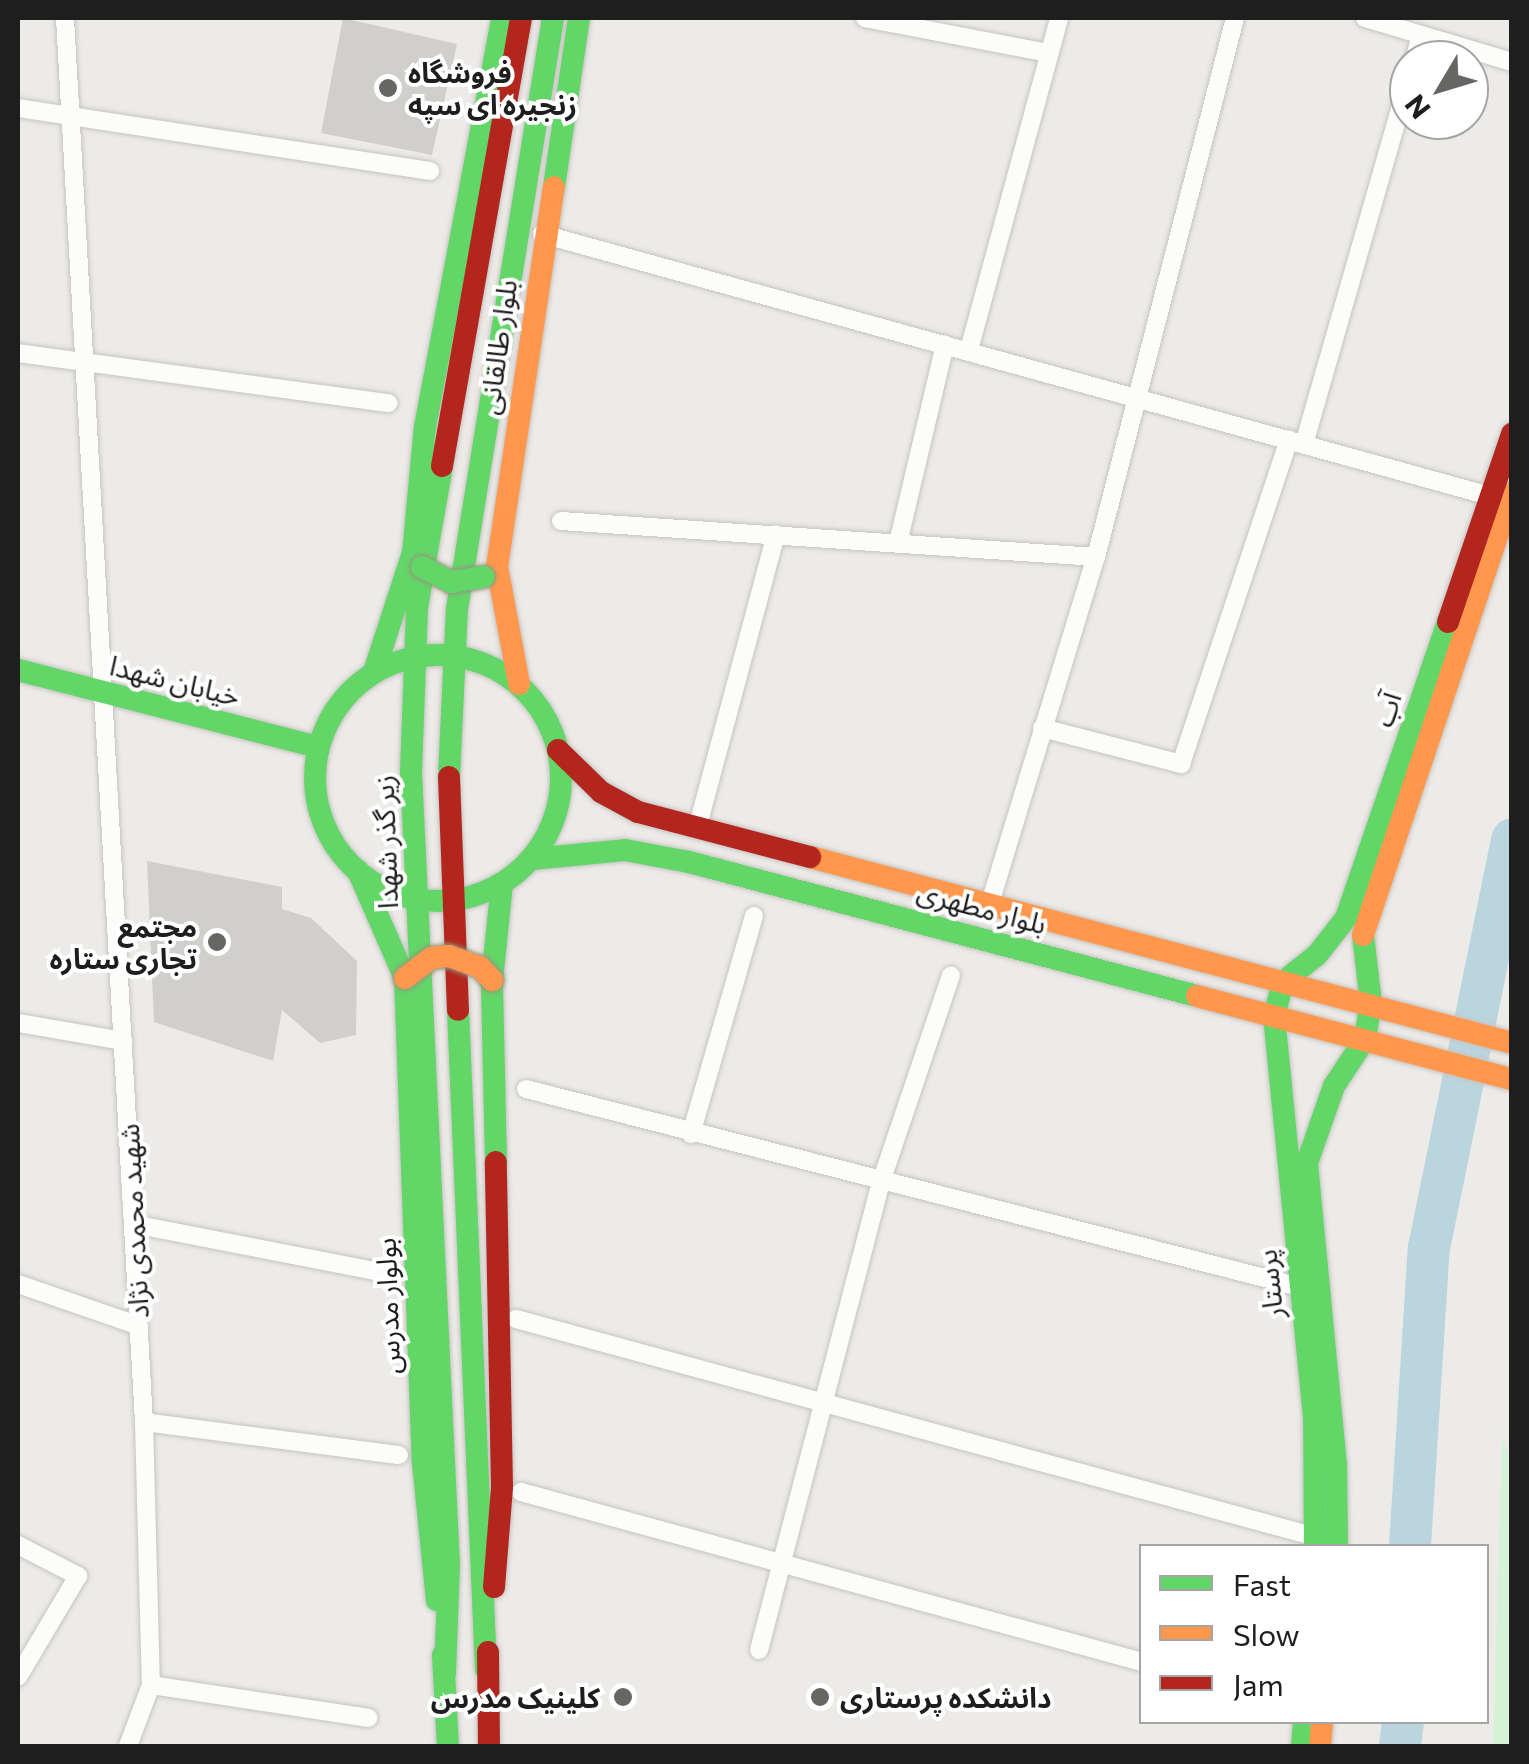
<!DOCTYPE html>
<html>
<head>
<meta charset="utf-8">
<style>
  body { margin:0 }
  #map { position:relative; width:1529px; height:1764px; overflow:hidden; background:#edebe7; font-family:Commissioner,"Noto Sans Arabic",sans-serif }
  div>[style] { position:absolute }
  .park>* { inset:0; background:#d5f2d8 }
  .river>* { height:42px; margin:-21px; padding:0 21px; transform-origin:21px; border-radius:21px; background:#bbd5df }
  .building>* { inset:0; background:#d1cfcc }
  .roads { filter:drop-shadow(0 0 2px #c5c4c3) drop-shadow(0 0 2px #c5c4c3) }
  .street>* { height:18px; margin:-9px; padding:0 9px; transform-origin:9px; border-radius:9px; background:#fcfcfb }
  .fast>* { height:22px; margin:-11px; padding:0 11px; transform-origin:11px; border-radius:11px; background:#63d668 }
  .fast>.ring { margin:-11px; padding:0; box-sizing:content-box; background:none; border:22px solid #63d668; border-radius:50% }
  .slow>* { height:22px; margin:-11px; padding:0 11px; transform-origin:11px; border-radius:11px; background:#ff974d }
  .jam>* { height:22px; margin:-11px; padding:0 11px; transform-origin:11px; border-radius:11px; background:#b3261e }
  .bridges { filter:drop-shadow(0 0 2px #93967f) drop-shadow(0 0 2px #93967f) }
  .fast-bridge>* { height:22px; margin:-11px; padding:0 11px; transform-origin:11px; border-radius:11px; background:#63d668 }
  .slow-bridge>* { height:22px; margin:-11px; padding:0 11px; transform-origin:11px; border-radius:11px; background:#ff974d }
  .dots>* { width:28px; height:28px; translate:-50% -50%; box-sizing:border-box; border:5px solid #fff; border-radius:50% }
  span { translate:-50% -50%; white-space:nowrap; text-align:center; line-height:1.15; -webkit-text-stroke:8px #fff; paint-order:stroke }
  .poi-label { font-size:28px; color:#1e1e1e; font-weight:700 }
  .left { translate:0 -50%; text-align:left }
  .right { translate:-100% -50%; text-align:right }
  .street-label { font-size:28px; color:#1e1e1e }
  .frame { position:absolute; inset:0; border:20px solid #1e1e1e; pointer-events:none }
  .legend { position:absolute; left:1139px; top:1544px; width:350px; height:180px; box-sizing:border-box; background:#fff; border:2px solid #a5a5a5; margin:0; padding:12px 18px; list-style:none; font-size:30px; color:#1e1e1e }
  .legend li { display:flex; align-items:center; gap:20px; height:50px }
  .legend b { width:50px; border:2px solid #a5a5a5 }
  .north { position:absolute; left:1389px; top:40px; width:100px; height:100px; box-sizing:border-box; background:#fff; border:2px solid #a5a5a5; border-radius:50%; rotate:232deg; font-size:28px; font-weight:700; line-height:40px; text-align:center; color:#1e1e1e }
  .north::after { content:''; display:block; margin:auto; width:35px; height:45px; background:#666664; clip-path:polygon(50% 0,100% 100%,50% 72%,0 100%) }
</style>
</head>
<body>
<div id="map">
  <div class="park">
    <i style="clip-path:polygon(1502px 1437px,1512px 1463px,1511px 1746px,1493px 1746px)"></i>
  </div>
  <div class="river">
    <i style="left:1410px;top:1546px;width:299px;rotate:-86.4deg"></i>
    <i style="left:1429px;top:1248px;width:417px;rotate:-78.5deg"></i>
    <i style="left:1400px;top:1746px;width:24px;rotate:-83deg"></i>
  </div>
  <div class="building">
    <i style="clip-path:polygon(343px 18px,457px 44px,432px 155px,321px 133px)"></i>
    <i style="clip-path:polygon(147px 861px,282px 887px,282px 909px,311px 918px,357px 961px,356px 1035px,320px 1043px,282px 1010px,273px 1061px,154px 1022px)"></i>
  </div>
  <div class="roads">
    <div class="street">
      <i style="left:65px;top:18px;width:1406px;rotate:86.78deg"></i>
      <i style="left:144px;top:1422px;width:263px;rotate:88.5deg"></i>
      <i style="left:151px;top:1685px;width:65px;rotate:110.7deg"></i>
      <i style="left:865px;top:18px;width:187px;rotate:10.8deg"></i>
      <i style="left:1365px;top:18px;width:153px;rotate:16.7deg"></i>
      <i style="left:1414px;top:60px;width:26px;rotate:-74deg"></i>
      <i style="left:18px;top:108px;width:417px;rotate:8.7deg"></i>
      <i style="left:542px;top:234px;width:984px;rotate:15.45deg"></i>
      <i style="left:969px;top:350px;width:344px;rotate:-74.8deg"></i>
      <i style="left:18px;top:353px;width:374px;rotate:7.7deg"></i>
      <i style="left:1304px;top:444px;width:381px;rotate:-74deg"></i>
      <i style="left:561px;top:521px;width:536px;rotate:3.85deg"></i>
      <i style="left:898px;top:543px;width:204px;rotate:-76.7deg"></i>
      <i style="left:1042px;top:728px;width:144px;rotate:14.5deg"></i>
      <i style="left:1181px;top:764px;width:342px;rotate:-71.6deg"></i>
      <i style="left:697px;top:829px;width:305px;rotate:-75deg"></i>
      <i style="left:990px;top:903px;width:362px;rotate:-73deg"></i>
      <i style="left:1096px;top:557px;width:557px;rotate:-75.54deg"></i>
      <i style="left:18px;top:1023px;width:107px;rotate:9.7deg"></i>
      <i style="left:526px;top:1089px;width:799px;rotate:14.35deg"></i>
      <i style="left:691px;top:1134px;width:227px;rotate:-73.9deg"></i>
      <i style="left:133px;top:1224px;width:257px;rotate:11deg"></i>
      <i style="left:18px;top:1284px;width:128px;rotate:19.1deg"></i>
      <i style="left:516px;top:1319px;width:829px;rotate:15.24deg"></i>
      <i style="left:144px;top:1422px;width:257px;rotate:7.4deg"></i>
      <i style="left:521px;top:1492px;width:644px;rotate:15.31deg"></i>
      <i style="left:18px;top:1545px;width:68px;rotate:27.3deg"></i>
      <i style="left:78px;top:1576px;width:117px;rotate:120.7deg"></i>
      <i style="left:759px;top:1650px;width:487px;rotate:-75.4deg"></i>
      <i style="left:882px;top:1179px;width:215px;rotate:-71.3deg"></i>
      <i style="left:151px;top:1685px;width:220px;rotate:8.6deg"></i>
    </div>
    <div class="fast">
      <i style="left:554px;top:187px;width:171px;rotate:-81.6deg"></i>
      <i style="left:442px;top:466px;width:144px;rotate:100deg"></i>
      <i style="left:417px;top:608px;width:164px;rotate:92.1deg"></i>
      <i style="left:411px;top:772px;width:794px;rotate:87.26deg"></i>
      <i style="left:449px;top:1565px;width:108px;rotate:92.1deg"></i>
      <i class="ring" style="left:315px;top:655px;width:224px;height:224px"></i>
      <i style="left:18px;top:670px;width:310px;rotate:14.4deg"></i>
      <i style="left:374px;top:672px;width:125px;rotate:-71.9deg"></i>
      <i style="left:413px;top:553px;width:127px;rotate:-84.6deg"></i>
      <i style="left:425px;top:427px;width:416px;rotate:-79.3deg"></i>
      <i style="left:449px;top:777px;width:168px;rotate:-87.3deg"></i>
      <i style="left:457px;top:609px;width:599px;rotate:-80.77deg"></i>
      <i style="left:532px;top:859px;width:93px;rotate:-5.5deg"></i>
      <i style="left:625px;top:850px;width:65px;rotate:10.6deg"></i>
      <i style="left:689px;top:862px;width:525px;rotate:14.78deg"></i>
      <i style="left:358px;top:871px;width:117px;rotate:66.3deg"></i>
      <i style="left:405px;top:978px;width:485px;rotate:87.9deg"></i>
      <i style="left:423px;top:1463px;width:138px;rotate:84.2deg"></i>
      <i style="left:458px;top:1010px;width:660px;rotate:87.57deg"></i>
      <i style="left:496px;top:1162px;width:182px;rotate:-91.3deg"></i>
      <i style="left:492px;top:980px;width:97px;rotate:-84.1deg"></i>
      <i style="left:1315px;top:1546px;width:129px;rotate:-90.4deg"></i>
      <i style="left:1314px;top:1417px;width:403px;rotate:-95.7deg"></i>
      <i style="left:1274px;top:1016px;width:35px;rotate:-75deg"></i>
      <i style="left:1283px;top:982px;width:43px;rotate:-38.5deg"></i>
      <i style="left:1317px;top:955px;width:47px;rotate:-51.9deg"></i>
      <i style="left:1346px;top:918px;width:313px;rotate:-71deg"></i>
      <i style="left:1337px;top:1546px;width:81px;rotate:-90.7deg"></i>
      <i style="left:1336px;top:1465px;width:303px;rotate:-95.5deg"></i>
      <i style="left:1307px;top:1163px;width:82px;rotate:-70.7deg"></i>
      <i style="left:1334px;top:1086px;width:56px;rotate:-56.6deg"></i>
      <i style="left:1365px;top:1039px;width:36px;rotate:-81deg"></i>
      <i style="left:1371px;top:1003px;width:68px;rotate:-96.7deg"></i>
      <i style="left:443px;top:1655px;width:91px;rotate:86.9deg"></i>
      <i style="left:1302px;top:1746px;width:24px;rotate:-85deg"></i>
    </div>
    <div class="slow">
      <i style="left:519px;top:684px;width:119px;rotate:-100.6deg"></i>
      <i style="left:497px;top:567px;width:384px;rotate:-81.5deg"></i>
      <i style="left:810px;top:857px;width:726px;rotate:14.84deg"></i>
      <i style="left:1363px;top:935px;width:466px;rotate:-71.4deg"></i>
      <i style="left:1197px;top:996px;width:326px;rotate:14.8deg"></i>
      <i style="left:1320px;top:1746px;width:24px;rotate:-85deg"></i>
    </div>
    <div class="jam">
      <i style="left:442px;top:466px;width:455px;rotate:-80deg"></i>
      <i style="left:1448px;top:622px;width:199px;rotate:-71.2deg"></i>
      <i style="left:558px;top:750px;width:60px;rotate:44.3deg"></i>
      <i style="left:601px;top:792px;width:42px;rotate:28.4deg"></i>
      <i style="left:638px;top:812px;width:178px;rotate:14.7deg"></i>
      <i style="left:449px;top:777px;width:233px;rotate:87.8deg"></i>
      <i style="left:494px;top:1587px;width:100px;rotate:-85.4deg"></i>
      <i style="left:502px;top:1487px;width:325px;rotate:-91.1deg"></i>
      <i style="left:488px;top:1652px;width:94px;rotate:89.4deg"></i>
    </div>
  </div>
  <div class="bridges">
    <div class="fast-bridge">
      <i style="left:422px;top:567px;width:33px;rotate:27deg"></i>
      <i style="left:451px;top:582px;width:33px;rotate:-9deg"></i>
    </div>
    <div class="slow-bridge">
      <i style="left:405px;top:978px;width:34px;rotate:-37deg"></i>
      <i style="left:432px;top:958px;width:17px;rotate:-7deg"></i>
      <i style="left:449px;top:956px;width:33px;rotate:20deg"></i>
      <i style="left:480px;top:967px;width:18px;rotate:47deg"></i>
    </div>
  </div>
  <div class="dots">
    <i style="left:388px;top:88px;background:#666664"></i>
    <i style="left:217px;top:942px;background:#666664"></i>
    <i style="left:623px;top:1697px;background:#666664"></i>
    <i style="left:820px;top:1697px;background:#666664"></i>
  </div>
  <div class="poi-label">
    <span class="left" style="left:408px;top:88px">فروشگاه<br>زنجیره ای سپه</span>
    <span class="right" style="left:197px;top:942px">مجتمع<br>تجاری ستاره</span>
    <span class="right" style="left:600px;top:1697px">کلینیک مدرس</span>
    <span class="left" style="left:840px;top:1697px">دانشکده پرستاری</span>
  </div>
  <div class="street-label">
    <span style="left:497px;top:347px;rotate:-82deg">بلوار طالقانی</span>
    <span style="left:175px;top:680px;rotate:14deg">خیابان شهدا</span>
    <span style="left:1386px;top:709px;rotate:-71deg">آب</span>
    <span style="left:385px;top:842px;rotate:-92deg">زیر گذر شهدا</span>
    <span style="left:982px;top:907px;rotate:15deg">بلوار مطهری</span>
    <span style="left:133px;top:1221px;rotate:-93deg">شهید محمدی نژاد</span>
    <span style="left:1269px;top:1284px;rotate:-96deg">پرستار</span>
    <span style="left:387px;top:1306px;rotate:-92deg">بولوار مدرس</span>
  </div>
  <div class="frame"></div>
  <ul class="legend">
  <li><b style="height:12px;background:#63d668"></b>Fast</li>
  <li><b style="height:12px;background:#ff974d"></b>Slow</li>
  <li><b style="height:12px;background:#b3261e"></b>Jam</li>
  </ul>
  <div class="north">N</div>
</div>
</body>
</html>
